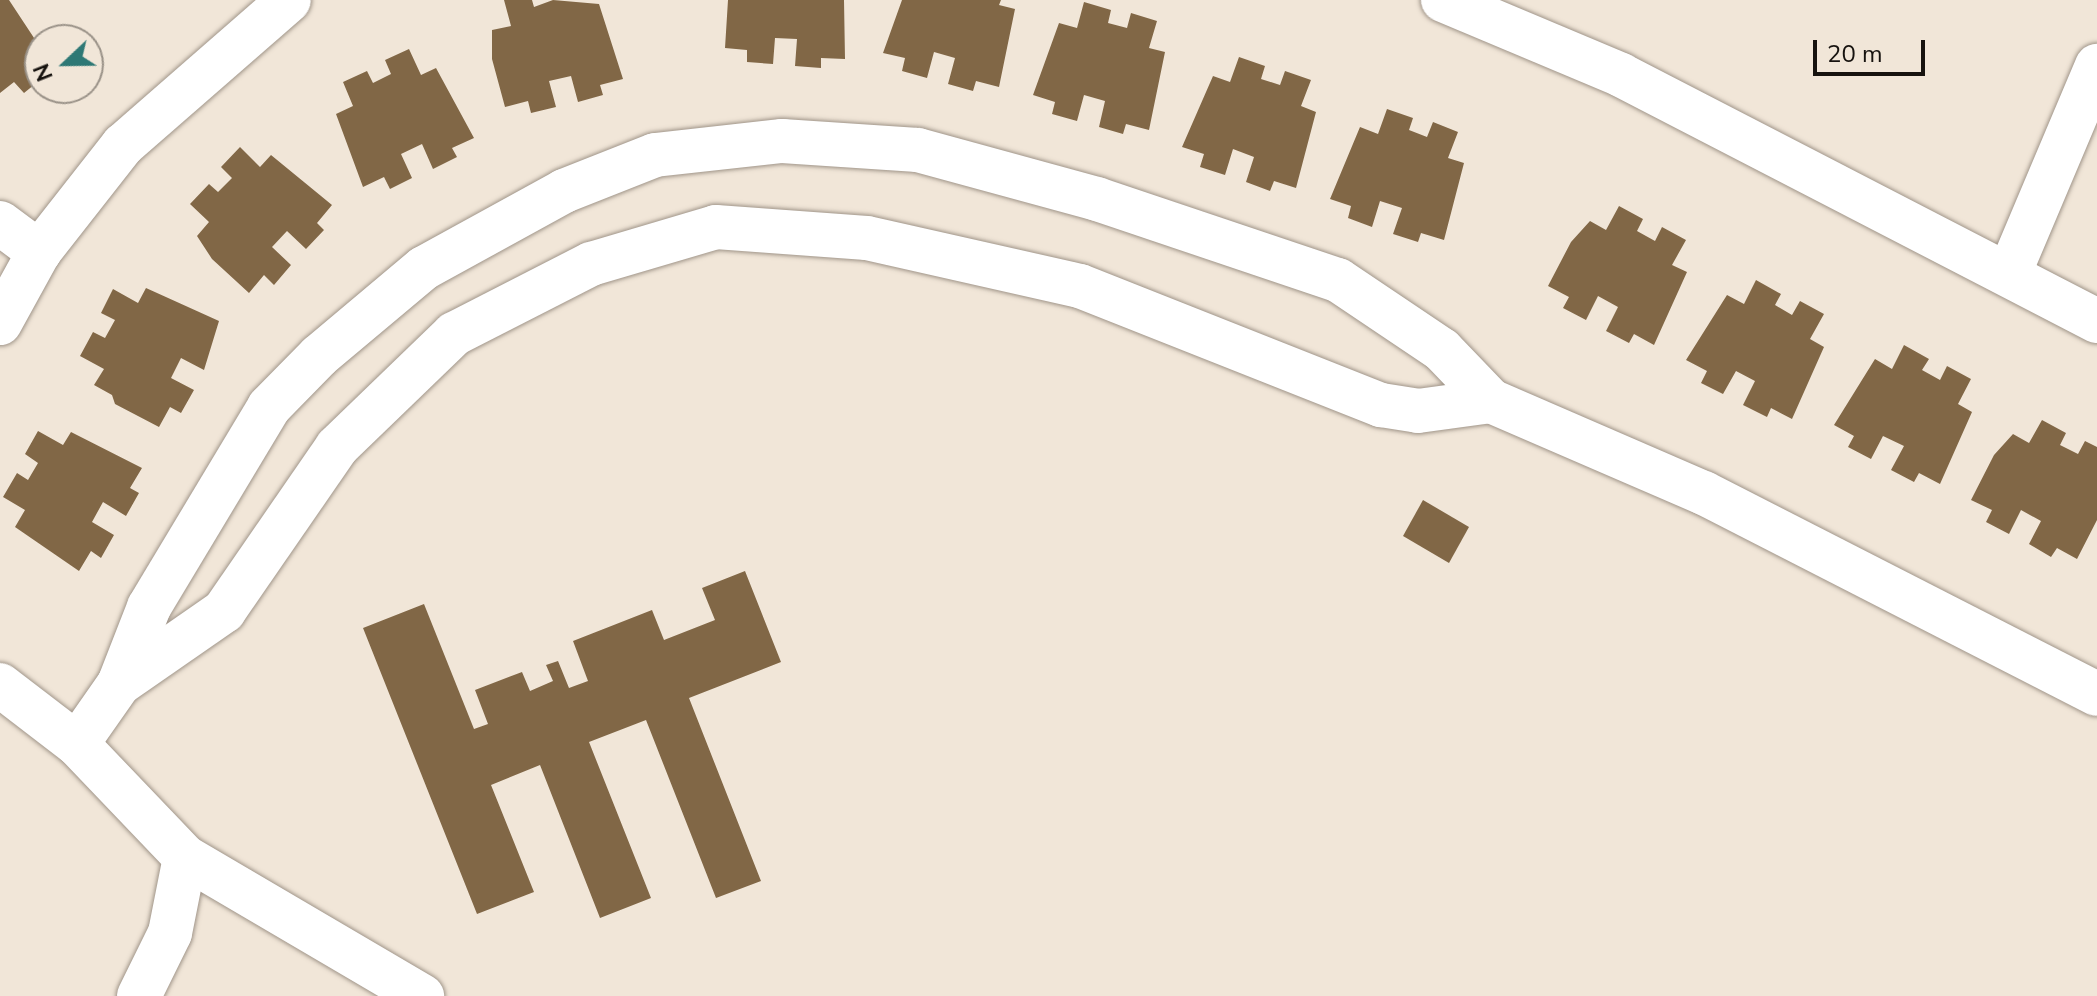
<!DOCTYPE html>
<html>
<head>
<meta charset="utf-8">
<style>
  body { margin:0 }
  #map { position:relative; width:2097px; height:996px; overflow:hidden; background:#f1e6d8; font-family:"Nunito Sans",sans-serif }
  div>[style] { position:absolute }
  .building>* { inset:0; background:#816746 }
  .roads { filter:drop-shadow(0 0 2px #a09589) drop-shadow(0 0 2px #a09589) }
  .minor>* { height:44px; margin:-22px; padding:0 22px; transform-origin:22px; border-radius:22px; background:#fff }
  span { translate:-50% -50%; white-space:nowrap; text-align:center; line-height:1.15; -webkit-text-stroke:8px #f1e6d8; paint-order:stroke }
  .north { position:absolute; left:24px; top:24px; width:80px; height:80px; box-sizing:border-box; background:#f1e6d8; border:2px solid #9a9288; border-radius:50%; rotate:248deg; font-size:22px; font-weight:700; line-height:32px; text-align:center; color:#17130f }
  .north::after { content:''; display:block; margin:auto; width:28px; height:36px; background:#2e7875; clip-path:polygon(50% 0,100% 100%,50% 72%,0 100%) }
  .scale { position:absolute; left:1813px; top:40px; width:112px; height:36px; box-sizing:border-box; border:4px solid #17130f; border-top:0; padding-left:10px; font-size:24px; line-height:28px; white-space:nowrap; color:#17130f; -webkit-text-stroke:6px #f1e6d8; paint-order:stroke }
</style>
</head>
<body>
<div id="map">
  <div class="building">
    <i style="clip-path:polygon(0 0,9px 0,38px 44px,27px 54px,40px 80px,24px 93px,14px 82px,0 93px)"></i>
    <i style="clip-path:polygon(504px 0,532px 0,534px 7px,553px 0,599px 4px,623px 79px,600px 85px,603px 95px,578px 102px,571px 76px,549px 81px,556px 107px,531px 113px,528px 101px,505px 107px,492px 59px,492px 30px,511px 26px)"></i>
    <i style="clip-path:polygon(728px 0,844px 0,845px 59px,821px 58px,821px 68px,795px 66px,797px 39px,775px 38px,773px 64px,747px 62px,747px 50px,725px 48px)"></i>
    <i style="clip-path:polygon(902px 0,1001px 0,999px 5px,1015px 9px,999px 87px,976px 81px,973px 91px,948px 84px,955px 58px,934px 52px,927px 78px,902px 71px,905px 58px,883px 53px)"></i>
    <i style="clip-path:polygon(1084px 2px,1111px 10px,1108px 23px,1127px 28px,1131px 13px,1157px 21px,1149px 48px,1165px 52px,1149px 130px,1126px 124px,1123px 134px,1099px 127px,1105px 101px,1084px 95px,1077px 121px,1052px 114px,1055px 102px,1033px 95px,1059px 23px,1077px 28px)"></i>
    <i style="clip-path:polygon(409px 49px,421px 75px,436px 68px,474px 138px,452px 148px,457px 157px,433px 169px,422px 144px,401px 154px,412px 178px,390px 189px,384px 177px,363px 187px,336px 114px,353px 106px,343px 82px,367px 71px,373px 83px,391px 74px,385px 60px)"></i>
    <i style="clip-path:polygon(1239px 57px,1265px 66px,1261px 79px,1280px 85px,1285px 71px,1311px 80px,1301px 106px,1316px 112px,1296px 188px,1274px 181px,1270px 191px,1246px 182px,1254px 157px,1233px 149px,1225px 175px,1200px 167px,1204px 154px,1182px 147px,1213px 76px,1230px 82px)"></i>
    <i style="clip-path:polygon(1387px 109px,1413px 118px,1409px 130px,1427px 137px,1433px 122px,1458px 132px,1448px 158px,1464px 163px,1444px 240px,1421px 233px,1418px 242px,1393px 234px,1402px 208px,1380px 201px,1372px 227px,1348px 218px,1351px 206px,1330px 199px,1360px 127px,1378px 134px)"></i>
    <i style="clip-path:polygon(240px 147px,260px 167px,271px 155px,332px 205px,317px 223px,324px 230px,306px 249px,287px 231px,272px 247px,291px 265px,274px 285px,264px 275px,249px 293px,212px 259px,197px 236px,209px 222px,190px 204px,209px 184px,218px 192px,232px 178px,221px 167px)"></i>
    <i style="clip-path:polygon(1619px 206px,1643px 219px,1637px 231px,1655px 241px,1662px 227px,1686px 240px,1672px 265px,1687px 272px,1654px 345px,1634px 334px,1629px 343px,1606px 331px,1618px 307px,1598px 296px,1586px 320px,1563px 308px,1569px 297px,1548px 286px,1571px 242px,1590px 221px,1606px 230px)"></i>
    <i style="clip-path:polygon(1756px 280px,1781px 294px,1775px 305px,1792px 315px,1800px 301px,1824px 314px,1810px 339px,1824px 347px,1792px 419px,1771px 408px,1767px 417px,1743px 405px,1755px 381px,1736px 371px,1723px 394px,1701px 383px,1707px 371px,1686px 360px,1727px 295px,1744px 304px)"></i>
    <i style="clip-path:polygon(146px 288px,219px 321px,204px 370px,181px 358px,171px 378px,194px 390px,181px 413px,170px 407px,159px 427px,115px 404px,112px 395px,94px 385px,104px 369px,80px 356px,93px 332px,105px 338px,115px 320px,101px 313px,113px 289px,138px 303px)"></i>
    <i style="clip-path:polygon(1904px 345px,1929px 359px,1922px 370px,1940px 380px,1947px 366px,1971px 379px,1958px 404px,1972px 412px,1940px 484px,1919px 473px,1914px 482px,1891px 470px,1904px 446px,1883px 436px,1871px 459px,1848px 447px,1854px 436px,1834px 425px,1875px 359px,1892px 369px)"></i>
    <i style="clip-path:polygon(2042px 420px,2066px 433px,2060px 445px,2078px 454px,2085px 441px,2097px 447px,2097px 520px,2077px 559px,2057px 548px,2051px 557px,2029px 544px,2041px 521px,2021px 510px,2009px 534px,1986px 522px,1992px 510px,1971px 500px,1994px 455px,2013px 434px,2029px 443px)"></i>
    <i style="clip-path:polygon(38px 431px,63px 445px,71px 432px,142px 468px,130px 488px,139px 493px,126px 516px,103px 502px,92px 522px,114px 535px,101px 558px,91px 551px,79px 571px,15px 527px,25px 510px,3px 497px,17px 473px,28px 480px,38px 463px,25px 454px)"></i>
    <i style="clip-path:polygon(1423px 500px,1469px 527px,1449px 563px,1403px 536px)"></i>
    <i style="clip-path:polygon(745px 571px,781px 662px,689px 698px,761px 881px,716px 898px,646px 720px,589px 742px,651px 898px,600px 918px,540px 765px,491px 785px,534px 892px,477px 914px,363px 628px,424px 604px,474px 729px,488px 724px,475px 690px,522px 672px,530px 691px,553px 681px,546px 665px,558px 661px,569px 688px,588px 681px,573px 641px,652px 610px,664px 640px,715px 620px,702px 588px)"></i>
  </div>
  <div class="roads">
    <div class="minor">
      <i style="left:1443px;top:0;width:193px;rotate:22.8deg"></i>
      <i style="left:1621px;top:75px;width:536px;rotate:27.33deg"></i>
      <i style="left:0;top:223px;width:49px;rotate:36.6deg"></i>
      <i style="left:2009px;top:274px;width:226px;rotate:-67.1deg"></i>
      <i style="left:0;top:323px;width:81px;rotate:-61.2deg"></i>
      <i style="left:39px;top:252px;width:136px;rotate:-51.9deg"></i>
      <i style="left:123px;top:145px;width:220px;rotate:-41.1deg"></i>
      <i style="left:119px;top:684px;width:128px;rotate:-34.8deg"></i>
      <i style="left:224px;top:611px;width:199px;rotate:-55.4deg"></i>
      <i style="left:337px;top:447px;width:163px;rotate:-44deg"></i>
      <i style="left:454px;top:334px;width:154px;rotate:-27.1deg"></i>
      <i style="left:591px;top:264px;width:130px;rotate:-16.5deg"></i>
      <i style="left:716px;top:227px;width:151px;rotate:4.2deg"></i>
      <i style="left:867px;top:238px;width:218px;rotate:12.7deg"></i>
      <i style="left:1080px;top:286px;width:324px;rotate:21.6deg"></i>
      <i style="left:1381px;top:405px;width:37px;rotate:9deg"></i>
      <i style="left:1418px;top:411px;width:74px;rotate:-7.8deg"></i>
      <i style="left:0;top:685px;width:97px;rotate:37.5deg"></i>
      <i style="left:77px;top:744px;width:156px;rotate:46.3deg"></i>
      <i style="left:185px;top:857px;width:275px;rotate:30.4deg"></i>
      <i style="left:77px;top:744px;width:73px;rotate:-55deg"></i>
      <i style="left:119px;top:684px;width:83px;rotate:-68.7deg"></i>
      <i style="left:149px;top:607px;width:233px;rotate:-59deg"></i>
      <i style="left:269px;top:407px;width:71px;rotate:-45.6deg"></i>
      <i style="left:319px;top:356px;width:137px;rotate:-40deg"></i>
      <i style="left:424px;top:268px;width:160px;rotate:-28.8deg"></i>
      <i style="left:564px;top:191px;width:98px;rotate:-21.6deg"></i>
      <i style="left:655px;top:155px;width:128px;rotate:-6.3deg"></i>
      <i style="left:782px;top:141px;width:136px;rotate:3.8deg"></i>
      <i style="left:918px;top:150px;width:186px;rotate:15.3deg"></i>
      <i style="left:1097px;top:199px;width:254px;rotate:18.6deg"></i>
      <i style="left:1338px;top:280px;width:125px;rotate:33.9deg"></i>
      <i style="left:1442px;top:350px;width:71px;rotate:46.1deg"></i>
      <i style="left:1491px;top:401px;width:232px;rotate:23.4deg"></i>
      <i style="left:1704px;top:493px;width:441px;rotate:27.1deg"></i>
      <i style="left:139px;top:996px;width:70px;rotate:-63.8deg"></i>
      <i style="left:170px;top:933px;width:77px;rotate:-78.8deg"></i>
    </div>
  </div>
  <div class="north">N</div>
  <div class="scale">20 m</div>
</div>
</body>
</html>
